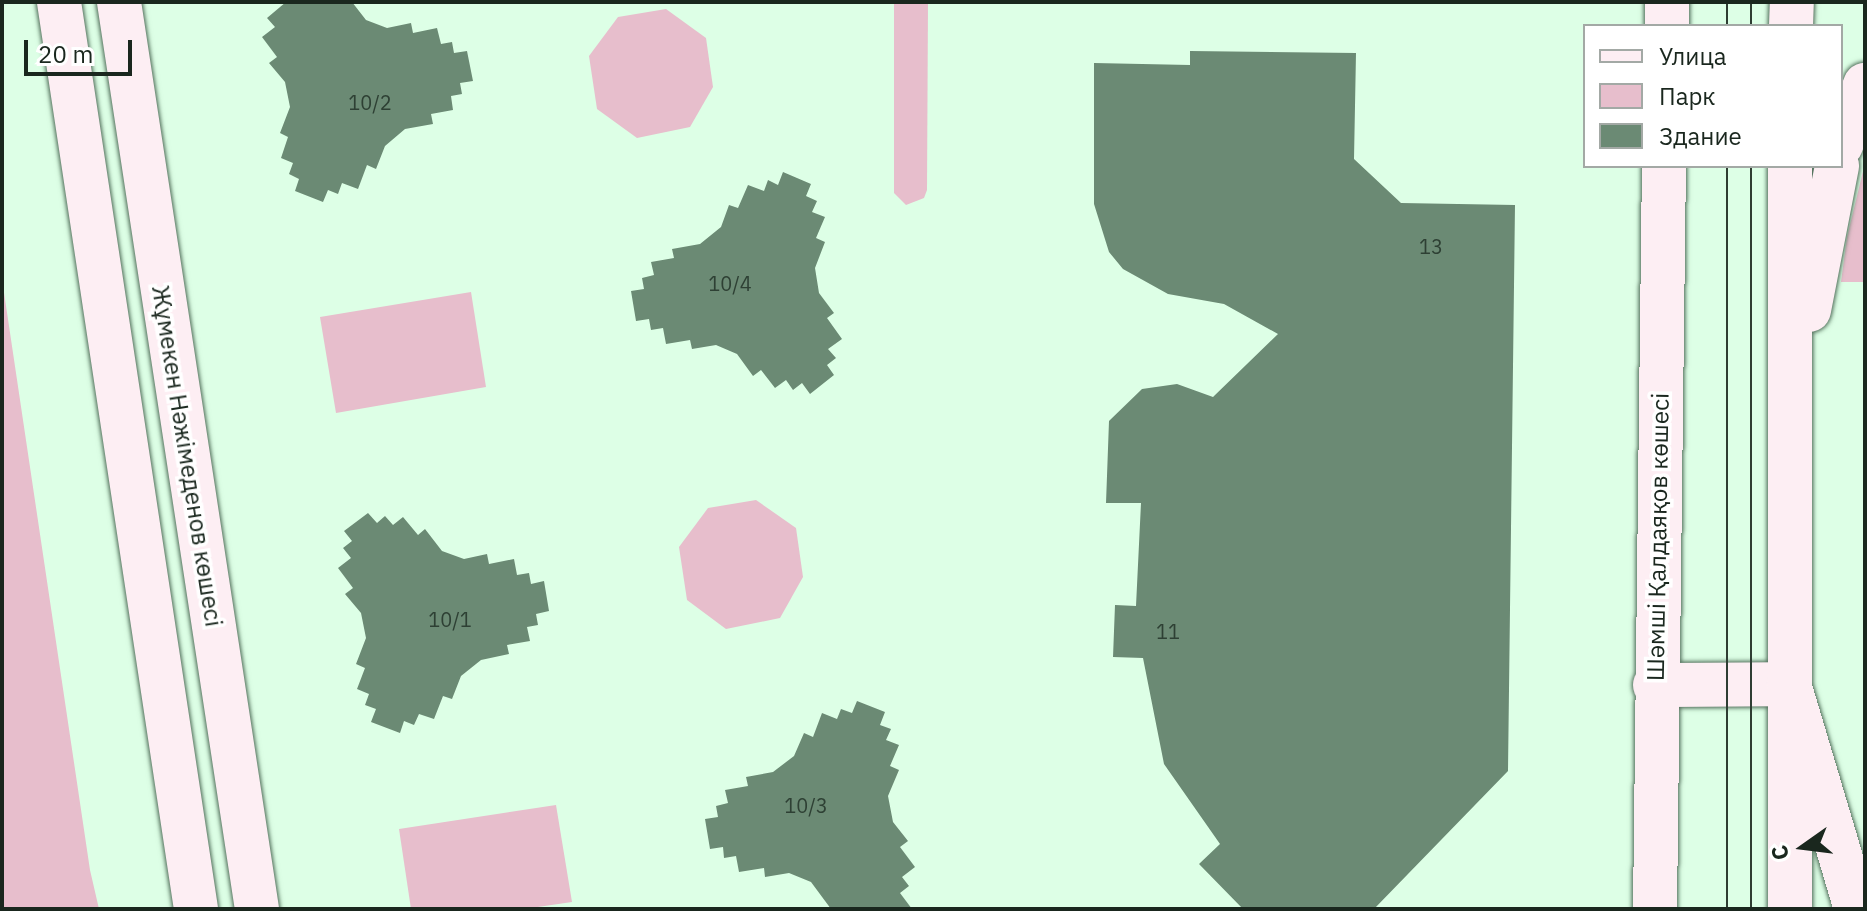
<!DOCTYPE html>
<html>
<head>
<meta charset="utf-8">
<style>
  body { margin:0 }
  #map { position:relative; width:1867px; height:911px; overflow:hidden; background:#ddffe6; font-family:"IBM Plex Sans",sans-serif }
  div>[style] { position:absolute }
  .green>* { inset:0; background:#e7becc }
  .building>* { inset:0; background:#6b8a74 }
  .roads { filter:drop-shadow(0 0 2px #55735e) drop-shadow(0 0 2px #55735e) }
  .secondary>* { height:44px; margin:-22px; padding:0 22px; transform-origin:22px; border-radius:22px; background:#fdeef3 }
  .tram>* { height:2px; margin:-1px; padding:0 1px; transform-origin:1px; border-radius:1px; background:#2e3d32 }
  span { translate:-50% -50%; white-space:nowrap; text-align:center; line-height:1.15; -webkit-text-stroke:7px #fff; paint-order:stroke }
  .number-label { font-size:20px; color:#2e4034 }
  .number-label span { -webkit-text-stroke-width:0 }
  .street-label { font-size:24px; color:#1a271e }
  .frame { position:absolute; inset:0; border:4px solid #1a271e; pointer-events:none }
  .legend { position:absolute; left:1583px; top:24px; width:260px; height:144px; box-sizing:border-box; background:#fff; border:2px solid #a3a9a5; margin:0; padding:10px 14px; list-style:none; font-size:24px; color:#1a271e }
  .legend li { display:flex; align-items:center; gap:16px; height:40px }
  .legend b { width:40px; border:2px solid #a3a9a5 }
  .north { position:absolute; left:1763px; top:807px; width:80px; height:80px; -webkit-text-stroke:6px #fff; paint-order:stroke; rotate:256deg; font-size:22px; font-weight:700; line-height:32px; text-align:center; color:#1a271e }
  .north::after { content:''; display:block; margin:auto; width:28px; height:36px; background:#1a271e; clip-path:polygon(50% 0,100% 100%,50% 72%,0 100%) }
  .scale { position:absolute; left:24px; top:40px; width:108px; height:36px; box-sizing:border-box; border:4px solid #1a271e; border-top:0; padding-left:10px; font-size:24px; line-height:28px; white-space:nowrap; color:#1a271e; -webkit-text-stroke:6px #fff; paint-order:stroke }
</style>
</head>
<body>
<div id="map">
  <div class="green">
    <i style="clip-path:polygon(894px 2px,928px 2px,927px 190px,924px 198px,906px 205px,894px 193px)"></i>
    <i style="clip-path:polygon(666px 9px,706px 38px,713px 87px,690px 127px,637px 138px,597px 109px,589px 56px,618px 17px)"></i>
    <i style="clip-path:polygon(1865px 163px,1865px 282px,1841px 282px,1847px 237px)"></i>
    <i style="clip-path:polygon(2px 279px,90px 870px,99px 909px,2px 909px)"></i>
    <i style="clip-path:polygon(471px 292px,486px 387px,336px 413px,320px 317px)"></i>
    <i style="clip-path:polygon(756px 500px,796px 528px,803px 577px,780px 618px,726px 629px,687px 600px,679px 547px,708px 508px)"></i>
    <i style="clip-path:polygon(556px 805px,572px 902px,524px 909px,411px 909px,399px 829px)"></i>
  </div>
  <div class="building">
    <i style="clip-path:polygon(286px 2px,352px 2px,366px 20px,387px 28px,411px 23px,413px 33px,437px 28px,441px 44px,452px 42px,454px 53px,467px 51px,473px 81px,460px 83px,462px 94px,451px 96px,453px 110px,431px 114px,433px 124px,405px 129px,385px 146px,376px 169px,367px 165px,358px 189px,342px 183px,338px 194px,328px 190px,323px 202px,295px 191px,299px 179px,289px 174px,293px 163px,281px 158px,288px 137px,280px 133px,290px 107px,285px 82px,269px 63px,277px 57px,262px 37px,275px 27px,267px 18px)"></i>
    <i style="clip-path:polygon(1190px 51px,1356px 53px,1354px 159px,1401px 203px,1515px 205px,1508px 771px,1374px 909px,1243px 909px,1199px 864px,1220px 844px,1164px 764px,1143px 658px,1113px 657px,1115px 605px,1136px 606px,1141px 503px,1106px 503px,1109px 421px,1142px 389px,1177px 384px,1213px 397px,1278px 334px,1224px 304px,1168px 294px,1123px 269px,1109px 252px,1094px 204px,1094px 63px,1190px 65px)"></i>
    <i style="clip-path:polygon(783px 172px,811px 184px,806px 196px,817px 201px,812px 212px,825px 217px,816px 238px,825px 242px,815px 268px,819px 293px,834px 313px,827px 318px,842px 339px,828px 349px,836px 358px,827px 365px,834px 375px,810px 394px,802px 383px,793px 390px,786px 380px,775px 388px,761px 370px,753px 376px,737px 354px,716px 345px,692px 349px,690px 340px,666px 344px,663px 328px,651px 330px,649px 319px,636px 321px,631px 291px,644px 289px,642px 278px,654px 275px,651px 262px,674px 258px,672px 249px,700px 244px,721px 227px,729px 205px,738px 208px,748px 185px,764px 191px,768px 180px,778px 185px)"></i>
    <i style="clip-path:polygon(368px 513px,377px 523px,385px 516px,393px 525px,403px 517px,418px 535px,425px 529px,442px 551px,464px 559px,487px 554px,489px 564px,514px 559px,517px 575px,529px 573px,531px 584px,544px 581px,549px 611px,536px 614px,538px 625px,527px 627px,530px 641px,507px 645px,509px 654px,481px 660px,461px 676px,452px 699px,443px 696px,434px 719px,419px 714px,414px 725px,404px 721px,400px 733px,371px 722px,376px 709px,365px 705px,369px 694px,357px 689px,365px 668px,356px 664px,366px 638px,361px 613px,345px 594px,353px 588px,338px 568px,351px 558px,343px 548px,352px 541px,344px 531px)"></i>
    <i style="clip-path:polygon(857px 701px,885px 712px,880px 725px,891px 729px,886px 740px,899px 745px,890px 766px,899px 770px,888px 796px,893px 822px,908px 841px,900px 847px,915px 867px,902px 877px,909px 886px,900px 893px,912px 909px,831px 909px,811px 882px,789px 873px,765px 877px,764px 868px,739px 872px,736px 856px,724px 858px,723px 847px,710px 849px,705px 819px,718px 817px,716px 806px,728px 803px,725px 790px,748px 786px,746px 777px,773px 772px,794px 756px,804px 733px,813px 737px,822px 713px,837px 719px,841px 709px,852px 713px)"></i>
  </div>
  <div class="roads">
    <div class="secondary">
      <i style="left:59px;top:2px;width:917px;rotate:81.41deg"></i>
      <i style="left:119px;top:2px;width:917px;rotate:81.35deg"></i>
      <i style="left:1667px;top:26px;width:24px;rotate:-90deg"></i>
      <i style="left:1791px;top:26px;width:24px;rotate:-88deg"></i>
      <i style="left:1841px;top:145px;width:65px;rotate:-68.2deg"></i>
      <i style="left:1809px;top:310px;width:147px;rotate:-79deg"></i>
      <i style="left:1655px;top:685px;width:134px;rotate:-0.4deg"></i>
      <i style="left:1789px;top:684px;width:235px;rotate:73.4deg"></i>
      <i style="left:1655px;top:909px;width:743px;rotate:-89.31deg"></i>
      <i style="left:1790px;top:909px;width:743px;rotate:-90deg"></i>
    </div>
  </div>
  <div class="tram">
    <i style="left:1727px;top:26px;width:24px;rotate:-90deg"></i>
    <i style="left:1751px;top:26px;width:24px;rotate:-90deg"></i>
    <i style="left:1727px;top:909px;width:743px;rotate:-90deg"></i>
    <i style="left:1751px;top:909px;width:743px;rotate:-90deg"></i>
  </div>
  <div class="number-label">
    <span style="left:370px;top:102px">10/2</span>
    <span style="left:1431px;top:246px">13</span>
    <span style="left:730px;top:283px">10/4</span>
    <span style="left:450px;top:619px">10/1</span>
    <span style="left:1168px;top:631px">11</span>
    <span style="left:806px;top:805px">10/3</span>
  </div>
  <div class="street-label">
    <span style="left:187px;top:456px;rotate:81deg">Жұмекен Нәжімеденов көшесі</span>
    <span style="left:1658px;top:537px;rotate:-89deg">Шәмші Қалдаяқов көшесі</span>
  </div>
  <div class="frame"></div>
  <ul class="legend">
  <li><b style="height:10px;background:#fdeef3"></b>Улица</li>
  <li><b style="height:22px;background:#e7becc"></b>Парк</li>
  <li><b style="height:22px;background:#6b8a74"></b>Здание</li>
  </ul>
  <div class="north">С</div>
  <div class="scale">20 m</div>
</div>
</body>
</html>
